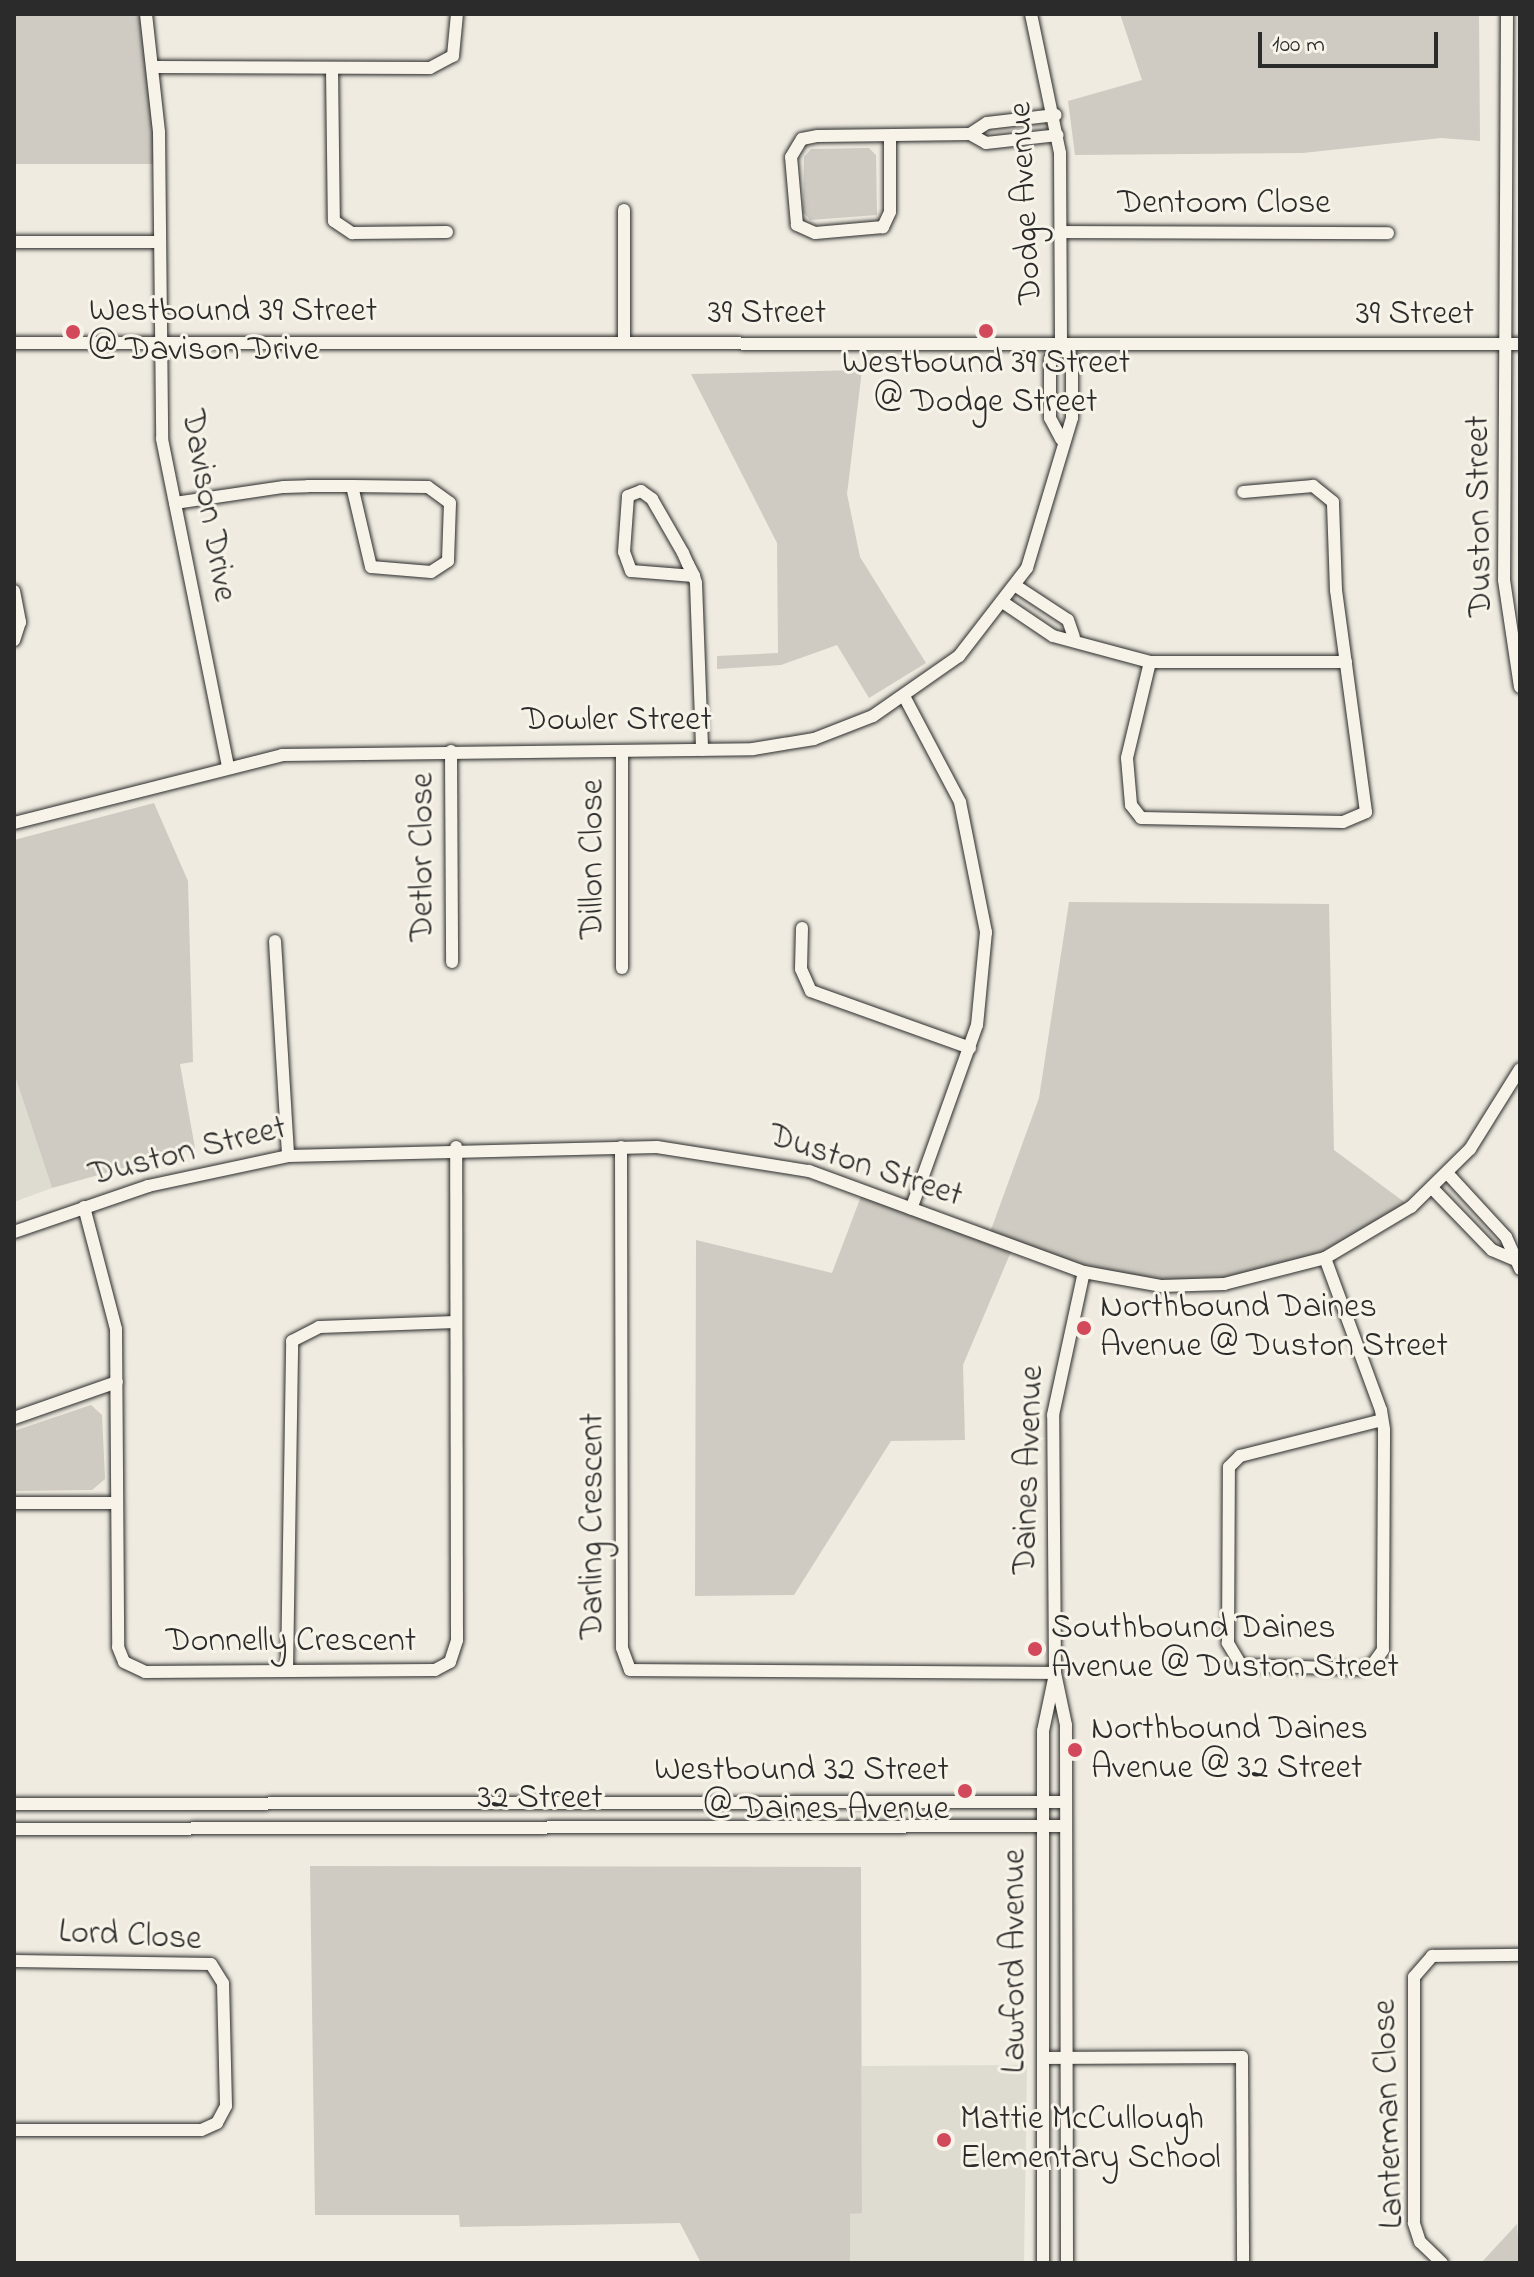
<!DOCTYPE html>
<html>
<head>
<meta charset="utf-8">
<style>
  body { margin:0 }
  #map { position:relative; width:1534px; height:2277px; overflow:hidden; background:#efebe0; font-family:"Indie Flower",sans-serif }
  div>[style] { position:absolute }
  .built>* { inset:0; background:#dedbd1 }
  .green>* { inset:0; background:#cfcbc2 }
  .roads { filter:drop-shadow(0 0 2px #2b2b2b) drop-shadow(0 0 2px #2b2b2b) }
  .minor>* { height:12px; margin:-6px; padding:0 6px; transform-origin:6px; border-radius:6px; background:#f7f3e8 }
  .dots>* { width:22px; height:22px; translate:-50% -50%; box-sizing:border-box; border:4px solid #f7f3e8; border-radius:50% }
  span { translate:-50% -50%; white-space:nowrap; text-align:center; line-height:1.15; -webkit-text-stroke:6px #f7f3e8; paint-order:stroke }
  .street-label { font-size:34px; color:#2b2b2b }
  .poi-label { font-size:34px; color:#2b2b2b }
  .left { translate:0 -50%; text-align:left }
  .right { translate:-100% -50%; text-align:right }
  .frame { position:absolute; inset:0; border:16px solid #2b2b2b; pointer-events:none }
  .scale { position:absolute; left:1258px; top:32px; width:180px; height:36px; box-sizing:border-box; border:4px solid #2b2b2b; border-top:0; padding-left:10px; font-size:24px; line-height:28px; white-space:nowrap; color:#2b2b2b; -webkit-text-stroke:6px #f7f3e8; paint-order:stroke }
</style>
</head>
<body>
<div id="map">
  <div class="built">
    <i style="clip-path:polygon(14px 1073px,52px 1188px,14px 1202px)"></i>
    <i style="clip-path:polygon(1027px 2065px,1024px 2263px,850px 2263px,850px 2213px,862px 2213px,862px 2066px)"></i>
  </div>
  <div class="green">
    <i style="clip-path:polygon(14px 14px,146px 14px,160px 164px,14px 164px)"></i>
    <i style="clip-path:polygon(1120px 14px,1479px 14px,1480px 141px,1441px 138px,1303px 153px,1075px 155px,1068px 101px,1142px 80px)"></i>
    <i style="clip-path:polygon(869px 148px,876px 155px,877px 215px,810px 220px,803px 212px,804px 157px,811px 149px)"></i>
    <i style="clip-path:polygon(862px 370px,847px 494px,860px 557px,926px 663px,869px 698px,837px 645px,781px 665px,717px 669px,717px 656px,778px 653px,777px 543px,691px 374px)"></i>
    <i style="clip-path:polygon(154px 803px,188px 881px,193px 1062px,180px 1064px,195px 1148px,52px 1188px,14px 1073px,14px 840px)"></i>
    <i style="clip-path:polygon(1069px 902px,1329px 904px,1334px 1150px,1411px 1207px,1325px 1258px,1274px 1275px,1161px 1286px,1013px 1247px,963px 1365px,965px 1440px,891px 1441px,794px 1595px,695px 1596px,696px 1240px,832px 1273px,863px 1191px,988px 1238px,1039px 1098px)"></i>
    <i style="clip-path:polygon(91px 1405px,102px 1415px,105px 1479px,92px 1490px,14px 1491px,14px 1431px)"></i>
    <i style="clip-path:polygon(310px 1866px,861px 1867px,862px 2213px,850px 2214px,850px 2263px,701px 2263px,680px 2223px,460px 2227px,459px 2215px,315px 2215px)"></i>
    <i style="clip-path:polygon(1517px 2224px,1520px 2263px,1481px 2263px)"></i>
  </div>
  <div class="roads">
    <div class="minor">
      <i style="left:146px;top:14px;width:119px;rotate:83.7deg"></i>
      <i style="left:159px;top:132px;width:307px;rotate:89.4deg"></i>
      <i style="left:162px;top:439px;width:333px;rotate:78.6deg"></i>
      <i style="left:1031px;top:14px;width:142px;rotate:78.2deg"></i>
      <i style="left:1060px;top:153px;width:191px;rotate:89.7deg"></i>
      <i style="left:1507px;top:14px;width:566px;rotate:90.3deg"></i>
      <i style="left:1504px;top:580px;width:108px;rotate:81.5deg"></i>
      <i style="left:154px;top:67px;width:276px;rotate:0.2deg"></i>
      <i style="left:430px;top:68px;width:26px;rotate:-28deg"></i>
      <i style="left:453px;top:56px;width:42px;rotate:-84.6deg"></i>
      <i style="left:332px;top:68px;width:153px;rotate:89.3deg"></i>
      <i style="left:334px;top:221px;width:22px;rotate:34deg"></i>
      <i style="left:352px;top:233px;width:95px;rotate:-0.6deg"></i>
      <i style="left:970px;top:134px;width:18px;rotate:29deg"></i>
      <i style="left:986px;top:143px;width:72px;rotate:-6.3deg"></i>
      <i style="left:890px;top:136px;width:76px;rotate:90deg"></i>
      <i style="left:890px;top:212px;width:17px;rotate:115deg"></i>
      <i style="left:883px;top:227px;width:68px;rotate:175deg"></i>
      <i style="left:815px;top:233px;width:20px;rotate:-156deg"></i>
      <i style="left:797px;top:225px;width:68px;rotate:-95deg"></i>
      <i style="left:791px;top:157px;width:21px;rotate:-59deg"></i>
      <i style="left:802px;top:139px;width:16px;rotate:-11deg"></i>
      <i style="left:818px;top:136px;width:152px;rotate:-0.8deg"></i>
      <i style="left:970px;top:134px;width:20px;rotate:-33deg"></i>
      <i style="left:987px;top:123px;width:69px;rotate:-6.6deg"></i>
      <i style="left:624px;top:210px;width:133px;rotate:90deg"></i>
      <i style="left:1061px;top:232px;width:327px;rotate:0.2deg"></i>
      <i style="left:14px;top:242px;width:146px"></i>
      <i style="left:14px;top:343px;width:1506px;rotate:0.04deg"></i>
      <i style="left:1061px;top:344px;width:19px;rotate:126deg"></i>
      <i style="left:1050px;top:359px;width:59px;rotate:90deg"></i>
      <i style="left:1050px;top:418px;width:24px;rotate:62deg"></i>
      <i style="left:175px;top:503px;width:110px;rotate:-8.4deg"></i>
      <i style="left:284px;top:487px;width:24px;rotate:-2deg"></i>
      <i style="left:308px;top:486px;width:44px"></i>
      <i style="left:352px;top:486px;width:76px;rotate:0.8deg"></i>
      <i style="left:428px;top:487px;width:27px;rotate:36deg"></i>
      <i style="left:450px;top:503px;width:58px;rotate:92deg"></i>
      <i style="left:448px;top:561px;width:20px;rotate:147deg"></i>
      <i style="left:431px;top:572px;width:60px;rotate:-175.2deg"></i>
      <i style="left:371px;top:567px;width:83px;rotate:-103.2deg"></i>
      <i style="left:694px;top:576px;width:63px;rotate:-175.5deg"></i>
      <i style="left:631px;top:571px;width:20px;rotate:-110deg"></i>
      <i style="left:624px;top:552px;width:56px;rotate:-85.9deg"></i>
      <i style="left:628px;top:496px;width:14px;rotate:-21deg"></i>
      <i style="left:641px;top:491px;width:14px;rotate:36deg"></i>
      <i style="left:652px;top:499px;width:62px;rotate:60.1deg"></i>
      <i style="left:683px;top:553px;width:12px;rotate:66deg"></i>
      <i style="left:688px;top:564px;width:13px;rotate:63deg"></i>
      <i style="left:694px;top:576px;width:7px;rotate:74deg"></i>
      <i style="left:696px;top:583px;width:167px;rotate:87.9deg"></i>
      <i style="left:1016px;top:586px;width:62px;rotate:33.2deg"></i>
      <i style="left:1068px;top:620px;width:18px;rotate:71deg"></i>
      <i style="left:14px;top:591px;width:32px;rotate:79deg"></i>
      <i style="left:20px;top:622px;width:19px;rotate:108deg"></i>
      <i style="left:1004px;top:603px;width:59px;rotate:34deg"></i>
      <i style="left:1053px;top:636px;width:100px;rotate:15deg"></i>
      <i style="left:1150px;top:662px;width:196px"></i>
      <i style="left:1150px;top:662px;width:99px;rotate:103.5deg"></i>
      <i style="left:1127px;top:758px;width:47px;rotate:85.1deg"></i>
      <i style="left:1131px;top:805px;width:16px;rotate:52deg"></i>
      <i style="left:1141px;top:818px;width:202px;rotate:1.1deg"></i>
      <i style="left:1343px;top:822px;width:25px;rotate:-23deg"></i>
      <i style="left:1366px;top:812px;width:224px;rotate:-97.7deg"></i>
      <i style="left:1336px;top:590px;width:88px;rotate:-92deg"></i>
      <i style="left:1333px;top:502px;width:26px;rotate:-141deg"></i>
      <i style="left:1313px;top:486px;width:70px;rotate:175.1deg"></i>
      <i style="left:905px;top:698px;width:118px;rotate:62.1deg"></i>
      <i style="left:960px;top:802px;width:133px;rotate:78.7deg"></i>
      <i style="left:986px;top:932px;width:93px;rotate:95.5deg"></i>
      <i style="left:977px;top:1025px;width:195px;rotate:109.7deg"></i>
      <i style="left:451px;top:751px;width:211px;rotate:89.7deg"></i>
      <i style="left:14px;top:823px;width:276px;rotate:-14.2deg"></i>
      <i style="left:282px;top:755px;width:471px;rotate:-0.7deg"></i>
      <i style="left:753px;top:749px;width:62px;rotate:-9.3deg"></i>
      <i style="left:814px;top:739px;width:63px;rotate:-21.3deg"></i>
      <i style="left:873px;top:716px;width:105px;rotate:-34.9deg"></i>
      <i style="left:959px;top:656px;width:111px;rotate:-52.3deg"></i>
      <i style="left:1027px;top:568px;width:157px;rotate:-73.3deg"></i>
      <i style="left:1072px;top:418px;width:59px;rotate:-90deg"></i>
      <i style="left:1072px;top:359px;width:19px;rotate:-126deg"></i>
      <i style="left:802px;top:928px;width:41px;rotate:91.4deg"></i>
      <i style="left:801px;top:969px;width:24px;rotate:66deg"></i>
      <i style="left:811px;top:991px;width:169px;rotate:19.7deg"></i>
      <i style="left:275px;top:941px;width:215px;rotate:86.5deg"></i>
      <i style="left:622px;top:968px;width:217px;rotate:-90deg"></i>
      <i style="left:621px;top:1147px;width:501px;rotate:89.89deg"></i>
      <i style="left:622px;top:1648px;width:23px;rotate:70deg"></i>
      <i style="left:630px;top:1670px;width:425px;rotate:0.4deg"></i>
      <i style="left:1448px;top:1174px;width:86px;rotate:47.4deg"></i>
      <i style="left:1506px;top:1237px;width:35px;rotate:66deg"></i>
      <i style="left:1433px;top:1189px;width:85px;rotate:46deg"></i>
      <i style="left:1492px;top:1250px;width:23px;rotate:23deg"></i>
      <i style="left:84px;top:1207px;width:126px;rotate:75.3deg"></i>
      <i style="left:116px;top:1329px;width:318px;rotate:89.6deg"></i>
      <i style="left:118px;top:1647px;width:16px;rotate:68deg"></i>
      <i style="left:124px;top:1662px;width:23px;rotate:25deg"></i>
      <i style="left:145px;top:1672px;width:290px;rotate:-0.4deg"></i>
      <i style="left:435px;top:1670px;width:17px;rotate:-28deg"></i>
      <i style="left:450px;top:1662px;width:23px;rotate:-72deg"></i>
      <i style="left:457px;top:1640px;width:493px;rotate:-90.1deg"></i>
      <i style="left:14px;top:1232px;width:142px;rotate:-18.9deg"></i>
      <i style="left:148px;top:1186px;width:143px;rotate:-12.1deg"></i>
      <i style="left:288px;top:1156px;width:369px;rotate:-1.4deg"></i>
      <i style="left:657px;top:1147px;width:154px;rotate:9deg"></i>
      <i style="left:809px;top:1171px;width:293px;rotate:20.2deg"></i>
      <i style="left:1084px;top:1272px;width:78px;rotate:10.3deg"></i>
      <i style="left:1161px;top:1286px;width:63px;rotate:-1.8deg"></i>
      <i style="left:1224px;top:1284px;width:104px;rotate:-14.4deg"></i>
      <i style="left:1325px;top:1258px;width:100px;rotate:-30.7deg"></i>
      <i style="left:1411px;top:1207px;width:83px;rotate:-44.5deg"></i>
      <i style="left:1470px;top:1149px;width:94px;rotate:-58deg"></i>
      <i style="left:1325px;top:1258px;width:162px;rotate:69.8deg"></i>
      <i style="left:1381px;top:1410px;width:20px;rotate:81deg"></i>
      <i style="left:1384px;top:1430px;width:11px;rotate:90deg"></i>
      <i style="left:1384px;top:1441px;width:209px;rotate:90.3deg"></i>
      <i style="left:1383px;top:1650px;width:17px;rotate:126deg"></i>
      <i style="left:1373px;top:1664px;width:15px;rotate:160deg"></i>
      <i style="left:1359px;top:1669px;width:118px;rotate:-178.1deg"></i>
      <i style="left:1241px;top:1665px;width:26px;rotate:-121deg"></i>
      <i style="left:1228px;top:1643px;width:176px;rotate:-89.7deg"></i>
      <i style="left:1229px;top:1467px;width:16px;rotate:-45deg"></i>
      <i style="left:1240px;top:1456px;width:146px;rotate:-14.2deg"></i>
      <i style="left:14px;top:1418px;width:109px;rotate:-19.3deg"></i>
      <i style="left:14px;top:1503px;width:103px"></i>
      <i style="left:287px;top:1671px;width:330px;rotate:-89.1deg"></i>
      <i style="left:292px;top:1341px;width:30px;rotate:-27deg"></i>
      <i style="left:319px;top:1327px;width:137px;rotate:-2.1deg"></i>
      <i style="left:14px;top:1804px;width:1052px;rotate:-0.11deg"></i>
      <i style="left:14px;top:1829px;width:1052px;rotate:-0.16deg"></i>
      <i style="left:14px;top:1961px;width:197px;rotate:0.9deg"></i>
      <i style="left:211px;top:1964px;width:22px;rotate:58deg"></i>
      <i style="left:223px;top:1983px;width:123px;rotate:88.6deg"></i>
      <i style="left:226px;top:2106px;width:19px;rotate:118deg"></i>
      <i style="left:217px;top:2123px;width:17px;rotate:156deg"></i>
      <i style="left:201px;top:2130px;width:187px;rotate:180deg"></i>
      <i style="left:1044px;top:2058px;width:198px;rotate:-0.3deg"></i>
      <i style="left:1242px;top:2057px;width:206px;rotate:89.7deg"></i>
      <i style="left:1043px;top:2263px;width:532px;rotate:-90deg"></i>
      <i style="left:1043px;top:1731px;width:53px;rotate:-78.1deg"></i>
      <i style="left:1067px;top:2263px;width:538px;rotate:-90.11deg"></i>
      <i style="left:1066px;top:1725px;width:53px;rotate:-101.9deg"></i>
      <i style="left:1055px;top:1673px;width:258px;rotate:-90.4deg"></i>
      <i style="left:1053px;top:1415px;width:146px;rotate:-77.8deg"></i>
      <i style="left:1442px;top:2263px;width:30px;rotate:-136deg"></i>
      <i style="left:1420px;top:2242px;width:20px;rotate:-108deg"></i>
      <i style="left:1414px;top:2223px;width:246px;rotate:-90deg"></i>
      <i style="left:1414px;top:1977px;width:28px;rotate:-49deg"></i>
      <i style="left:1432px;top:1956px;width:88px;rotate:-0.7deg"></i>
    </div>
  </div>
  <div class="dots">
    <i style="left:986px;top:331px;background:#d1495b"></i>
    <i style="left:73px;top:332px;background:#d1495b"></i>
    <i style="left:1084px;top:1328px;background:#d1495b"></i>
    <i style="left:1035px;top:1649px;background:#d1495b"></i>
    <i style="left:1075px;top:1750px;background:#d1495b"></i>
    <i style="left:965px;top:1791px;background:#d1495b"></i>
    <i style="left:944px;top:2140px;background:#d1495b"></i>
  </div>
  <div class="street-label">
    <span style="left:1027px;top:203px;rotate:-93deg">Dodge Avenue</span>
    <span style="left:1224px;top:205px">Dentoom Close</span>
    <span style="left:767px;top:315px">39 Street</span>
    <span style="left:1415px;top:316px">39 Street</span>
    <span style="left:207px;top:506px;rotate:80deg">Davison Drive</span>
    <span style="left:1481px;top:516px;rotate:-91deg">Duston Street</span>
    <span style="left:617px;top:722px">Dowler Street</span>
    <span style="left:424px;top:857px;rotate:-90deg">Detlor Close</span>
    <span style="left:594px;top:859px;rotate:-90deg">Dillon Close</span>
    <span style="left:188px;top:1153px;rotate:-14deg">Duston Street</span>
    <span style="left:865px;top:1167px;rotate:18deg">Duston Street</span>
    <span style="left:1030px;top:1470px;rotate:-88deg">Daines Avenue</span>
    <span style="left:594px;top:1526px;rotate:-90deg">Darling Crescent</span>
    <span style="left:291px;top:1643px">Donnelly Crescent</span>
    <span style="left:540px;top:1800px">32 Street</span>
    <span style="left:130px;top:1937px;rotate:3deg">Lord Close</span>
    <span style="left:1016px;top:1961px;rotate:-90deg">Lawford Avenue</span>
    <span style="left:1390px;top:2114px;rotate:-92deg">Lanterman Close</span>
  </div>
  <div class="poi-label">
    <span class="left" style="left:89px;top:332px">Westbound 39 Street<br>@ Davison Drive</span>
    <span style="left:986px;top:384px">Westbound 39 Street<br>@ Dodge Street</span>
    <span class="left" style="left:1100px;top:1328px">Northbound Daines<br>Avenue @ Duston Street</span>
    <span class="left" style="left:1051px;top:1649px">Southbound Daines<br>Avenue @ Duston Street</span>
    <span class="left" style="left:1091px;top:1750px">Northbound Daines<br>Avenue @ 32 Street</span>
    <span class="right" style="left:949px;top:1791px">Westbound 32 Street<br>@ Daines Avenue</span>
    <span class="left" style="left:960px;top:2140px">Mattie McCullough<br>Elementary School</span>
  </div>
  <div class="frame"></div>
  <div class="scale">100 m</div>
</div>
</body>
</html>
